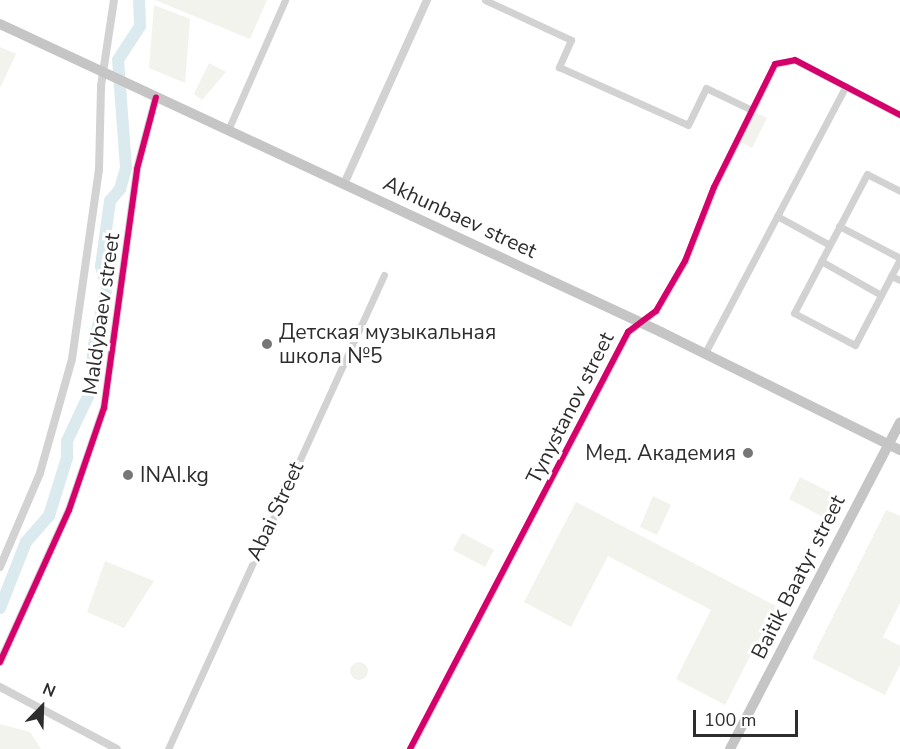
<!DOCTYPE html>
<html>
<head>
<meta charset="utf-8">
<style>
  body { margin:0 }
  #map { position:relative; width:900px; height:749px; overflow:hidden; background:#fff; font-family:"Nunito Sans",sans-serif }
  div>[style] { position:absolute }
  .green>* { inset:0; background:#f1f3ec }
  .round { border-radius:50% }
  .river>* { height:12px; margin:-6px; padding:0 6px; transform-origin:6px; border-radius:6px; background:#daeaee }
  .minor>* { height:7px; margin:-3.5px; padding:0 3.5px; transform-origin:3.5px; border-radius:3.5px; background:#d2d2d2 }
  .tertiary>* { height:8px; margin:-4px; padding:0 4px; transform-origin:4px; border-radius:4px; background:#d2d2d2 }
  .primary>* { height:10px; margin:-5px; padding:0 5px; transform-origin:5px; border-radius:5px; background:#c5c5c5 }
  .cycleway>* { height:6px; margin:-3px; padding:0 3px; transform-origin:3px; border-radius:3px; background:#d6006c }
  .dots>* { width:16px; height:16px; translate:-50% -50%; box-sizing:border-box; border:3px solid #fff; border-radius:50% }
  span { translate:-50% -50%; white-space:nowrap; text-align:center; line-height:1.15; -webkit-text-stroke:6px #fff; paint-order:stroke }
  .street-label { font-size:21px; color:#2d2d2d }
  .poi-label { font-size:21px; color:#2d2d2d }
  .left { translate:0 -50%; text-align:left }
  .right { translate:-100% -50%; text-align:right }
  .north { position:absolute; left:12px; top:677px; width:60px; height:60px; -webkit-text-stroke:4px #fff; paint-order:stroke; rotate:23deg; font-size:16px; font-weight:700; line-height:24px; text-align:center; color:#2d2d2d }
  .north::after { content:''; display:block; margin:auto; width:21px; height:27px; background:#2d2d2d; clip-path:polygon(50% 0,100% 100%,50% 72%,0 100%) }
  .scale { position:absolute; left:693px; top:710px; width:105px; height:27px; box-sizing:border-box; border:3px solid #2d2d2d; border-top:0; padding-left:8px; font-size:18px; line-height:21px; white-space:nowrap; color:#2d2d2d; -webkit-text-stroke:4px #fff; paint-order:stroke }
</style>
</head>
<body>
<div id="map">
  <div class="green">
    <i style="clip-path:polygon(155px 0,267px 0,250px 39px)"></i>
    <i style="clip-path:polygon(154px 5px,190px 19px,185px 83px,149px 68px)"></i>
    <i style="clip-path:polygon(0 47px,16px 54px,0 88px)"></i>
    <i style="clip-path:polygon(209px 63px,226px 72px,202px 100px,194px 94px)"></i>
    <i style="clip-path:polygon(755px 112px,767px 118px,752px 148px,740px 142px)"></i>
    <i style="clip-path:polygon(800px 477px,838px 496px,827px 519px,789px 499px)"></i>
    <i style="clip-path:polygon(653px 496px,671px 505px,657px 535px,640px 527px)"></i>
    <i style="clip-path:polygon(576px 502px,776px 606px,725px 705px,676px 679px,711px 610px,608px 556px,571px 627px,524px 602px)"></i>
    <i style="clip-path:polygon(886px 510px,900px 516px,900px 603px,883px 637px,900px 646px,900px 665px,885px 695px,812px 658px)"></i>
    <i style="clip-path:polygon(462px 533px,494px 550px,485px 567px,453px 550px)"></i>
    <i style="clip-path:polygon(105px 561px,154px 581px,124px 628px,87px 612px)"></i>
    <i class="round" style="left:350px;top:662px;width:18px;height:18px"></i>
    <i style="clip-path:polygon(0 724px,30px 732px,41px 749px,0 749px)"></i>
  </div>
  <div class="river">
    <i style="left:0;top:608px;width:71px;rotate:-68.5deg"></i>
    <i style="left:26px;top:542px;width:35px;rotate:-49deg"></i>
    <i style="left:49px;top:516px;width:61px;rotate:-72.8deg"></i>
    <i style="left:67px;top:458px;width:17px;rotate:-90deg"></i>
    <i style="left:67px;top:441px;width:61px;rotate:-64.7deg"></i>
    <i style="left:93px;top:386px;width:37px;rotate:-90deg"></i>
    <i style="left:93px;top:349px;width:65px;rotate:-77.5deg"></i>
    <i style="left:107px;top:286px;width:21px;rotate:-107deg"></i>
    <i style="left:101px;top:266px;width:66px;rotate:-82.1deg"></i>
    <i style="left:110px;top:201px;width:16px;rotate:-50deg"></i>
    <i style="left:120px;top:189px;width:22px;rotate:-74deg"></i>
    <i style="left:126px;top:168px;width:108px;rotate:-94.2deg"></i>
    <i style="left:118px;top:60px;width:40px;rotate:-57.1deg"></i>
    <i style="left:140px;top:26px;width:26px;rotate:-92deg"></i>
  </div>
  <div class="minor">
    <i style="left:485px;top:0;width:95px;rotate:24.9deg"></i>
    <i style="left:571px;top:40px;width:30px;rotate:114deg"></i>
    <i style="left:559px;top:67px;width:141px;rotate:24.2deg"></i>
    <i style="left:688px;top:125px;width:41px;rotate:-64.1deg"></i>
    <i style="left:706px;top:88px;width:51px;rotate:25.6deg"></i>
    <i style="left:228px;top:130px;width:142px;rotate:-66.3deg"></i>
    <i style="left:900px;top:191px;width:37px;rotate:-153deg"></i>
    <i style="left:867px;top:174px;width:157px;rotate:117.7deg"></i>
    <i style="left:794px;top:313px;width:69px;rotate:27.7deg"></i>
    <i style="left:855px;top:345px;width:97px;rotate:-62.4deg"></i>
    <i style="left:777px;top:216px;width:60px;rotate:28.7deg"></i>
    <i style="left:839px;top:226px;width:69px;rotate:27.7deg"></i>
    <i style="left:821px;top:261px;width:69px;rotate:29.5deg"></i>
    <i style="left:891px;top:276px;width:10px;rotate:24deg"></i>
    <i style="left:705px;top:353px;width:302px;rotate:-62.2deg"></i>
    <i style="left:168px;top:749px;width:521px;rotate:-65.5deg"></i>
    <i style="left:410px;top:749px;width:471px;rotate:-62.4deg"></i>
    <i style="left:628px;top:332px;width:35px;rotate:-37deg"></i>
    <i style="left:656px;top:311px;width:58px;rotate:-59.9deg"></i>
    <i style="left:685px;top:261px;width:79px;rotate:-68.6deg"></i>
    <i style="left:714px;top:187px;width:137px;rotate:-63.6deg"></i>
    <i style="left:775px;top:64px;width:20px;rotate:-11deg"></i>
    <i style="left:795px;top:60px;width:119px;rotate:27.6deg"></i>
  </div>
  <div class="tertiary">
    <i style="left:344px;top:184px;width:202px;rotate:-65.7deg"></i>
    <i style="left:0;top:567px;width:102px;rotate:-66.9deg"></i>
    <i style="left:40px;top:473px;width:118px;rotate:-74.3deg"></i>
    <i style="left:72px;top:359px;width:191px;rotate:-81.9deg"></i>
    <i style="left:99px;top:170px;width:84px;rotate:-88.6deg"></i>
    <i style="left:101px;top:86px;width:87px;rotate:-81.4deg"></i>
    <i style="left:0;top:662px;width:167px;rotate:-65.6deg"></i>
    <i style="left:69px;top:510px;width:108px;rotate:-71.1deg"></i>
    <i style="left:104px;top:408px;width:241px;rotate:-82.1deg"></i>
    <i style="left:137px;top:169px;width:74px;rotate:-75.2deg"></i>
    <i style="left:0;top:687px;width:132px;rotate:27.9deg"></i>
  </div>
  <div class="primary">
    <i style="left:0;top:24px;width:729px;rotate:24.98deg"></i>
    <i style="left:661px;top:332px;width:267px;rotate:26.3deg"></i>
    <i style="left:730px;top:749px;width:368px;rotate:-62.5deg"></i>
  </div>
  <div class="cycleway">
    <i style="left:0;top:662px;width:167px;rotate:-65.6deg"></i>
    <i style="left:69px;top:510px;width:108px;rotate:-71.1deg"></i>
    <i style="left:104px;top:408px;width:241px;rotate:-82.1deg"></i>
    <i style="left:137px;top:169px;width:74px;rotate:-75.2deg"></i>
    <i style="left:410px;top:749px;width:471px;rotate:-62.4deg"></i>
    <i style="left:628px;top:332px;width:35px;rotate:-37deg"></i>
    <i style="left:656px;top:311px;width:58px;rotate:-59.9deg"></i>
    <i style="left:685px;top:261px;width:79px;rotate:-68.6deg"></i>
    <i style="left:714px;top:187px;width:137px;rotate:-63.6deg"></i>
    <i style="left:775px;top:64px;width:20px;rotate:-11deg"></i>
    <i style="left:795px;top:60px;width:119px;rotate:27.6deg"></i>
  </div>
  <div class="dots">
    <i style="left:267px;top:344px;background:#767676"></i>
    <i style="left:748px;top:453px;background:#767676"></i>
    <i style="left:128px;top:475px;background:#767676"></i>
  </div>
  <div class="street-label">
    <span style="left:460px;top:217px;rotate:25deg">Akhunbaev street</span>
    <span style="left:101px;top:314px;rotate:-82deg">Maldybaev street</span>
    <span style="left:570px;top:408px;rotate:-63deg">Tynystanov street</span>
    <span style="left:275px;top:511px;rotate:-65deg">Abai Street</span>
    <span style="left:798px;top:577px;rotate:-63deg">Baitik Baatyr street</span>
  </div>
  <div class="poi-label">
    <span class="left" style="left:279px;top:344px">Детская музыкальная<br>школа №5</span>
    <span class="right" style="left:736px;top:453px">Мед. Академия</span>
    <span class="left" style="left:140px;top:475px">INAI.kg</span>
  </div>
  <div class="north">N</div>
  <div class="scale">100 m</div>
</div>
</body>
</html>
